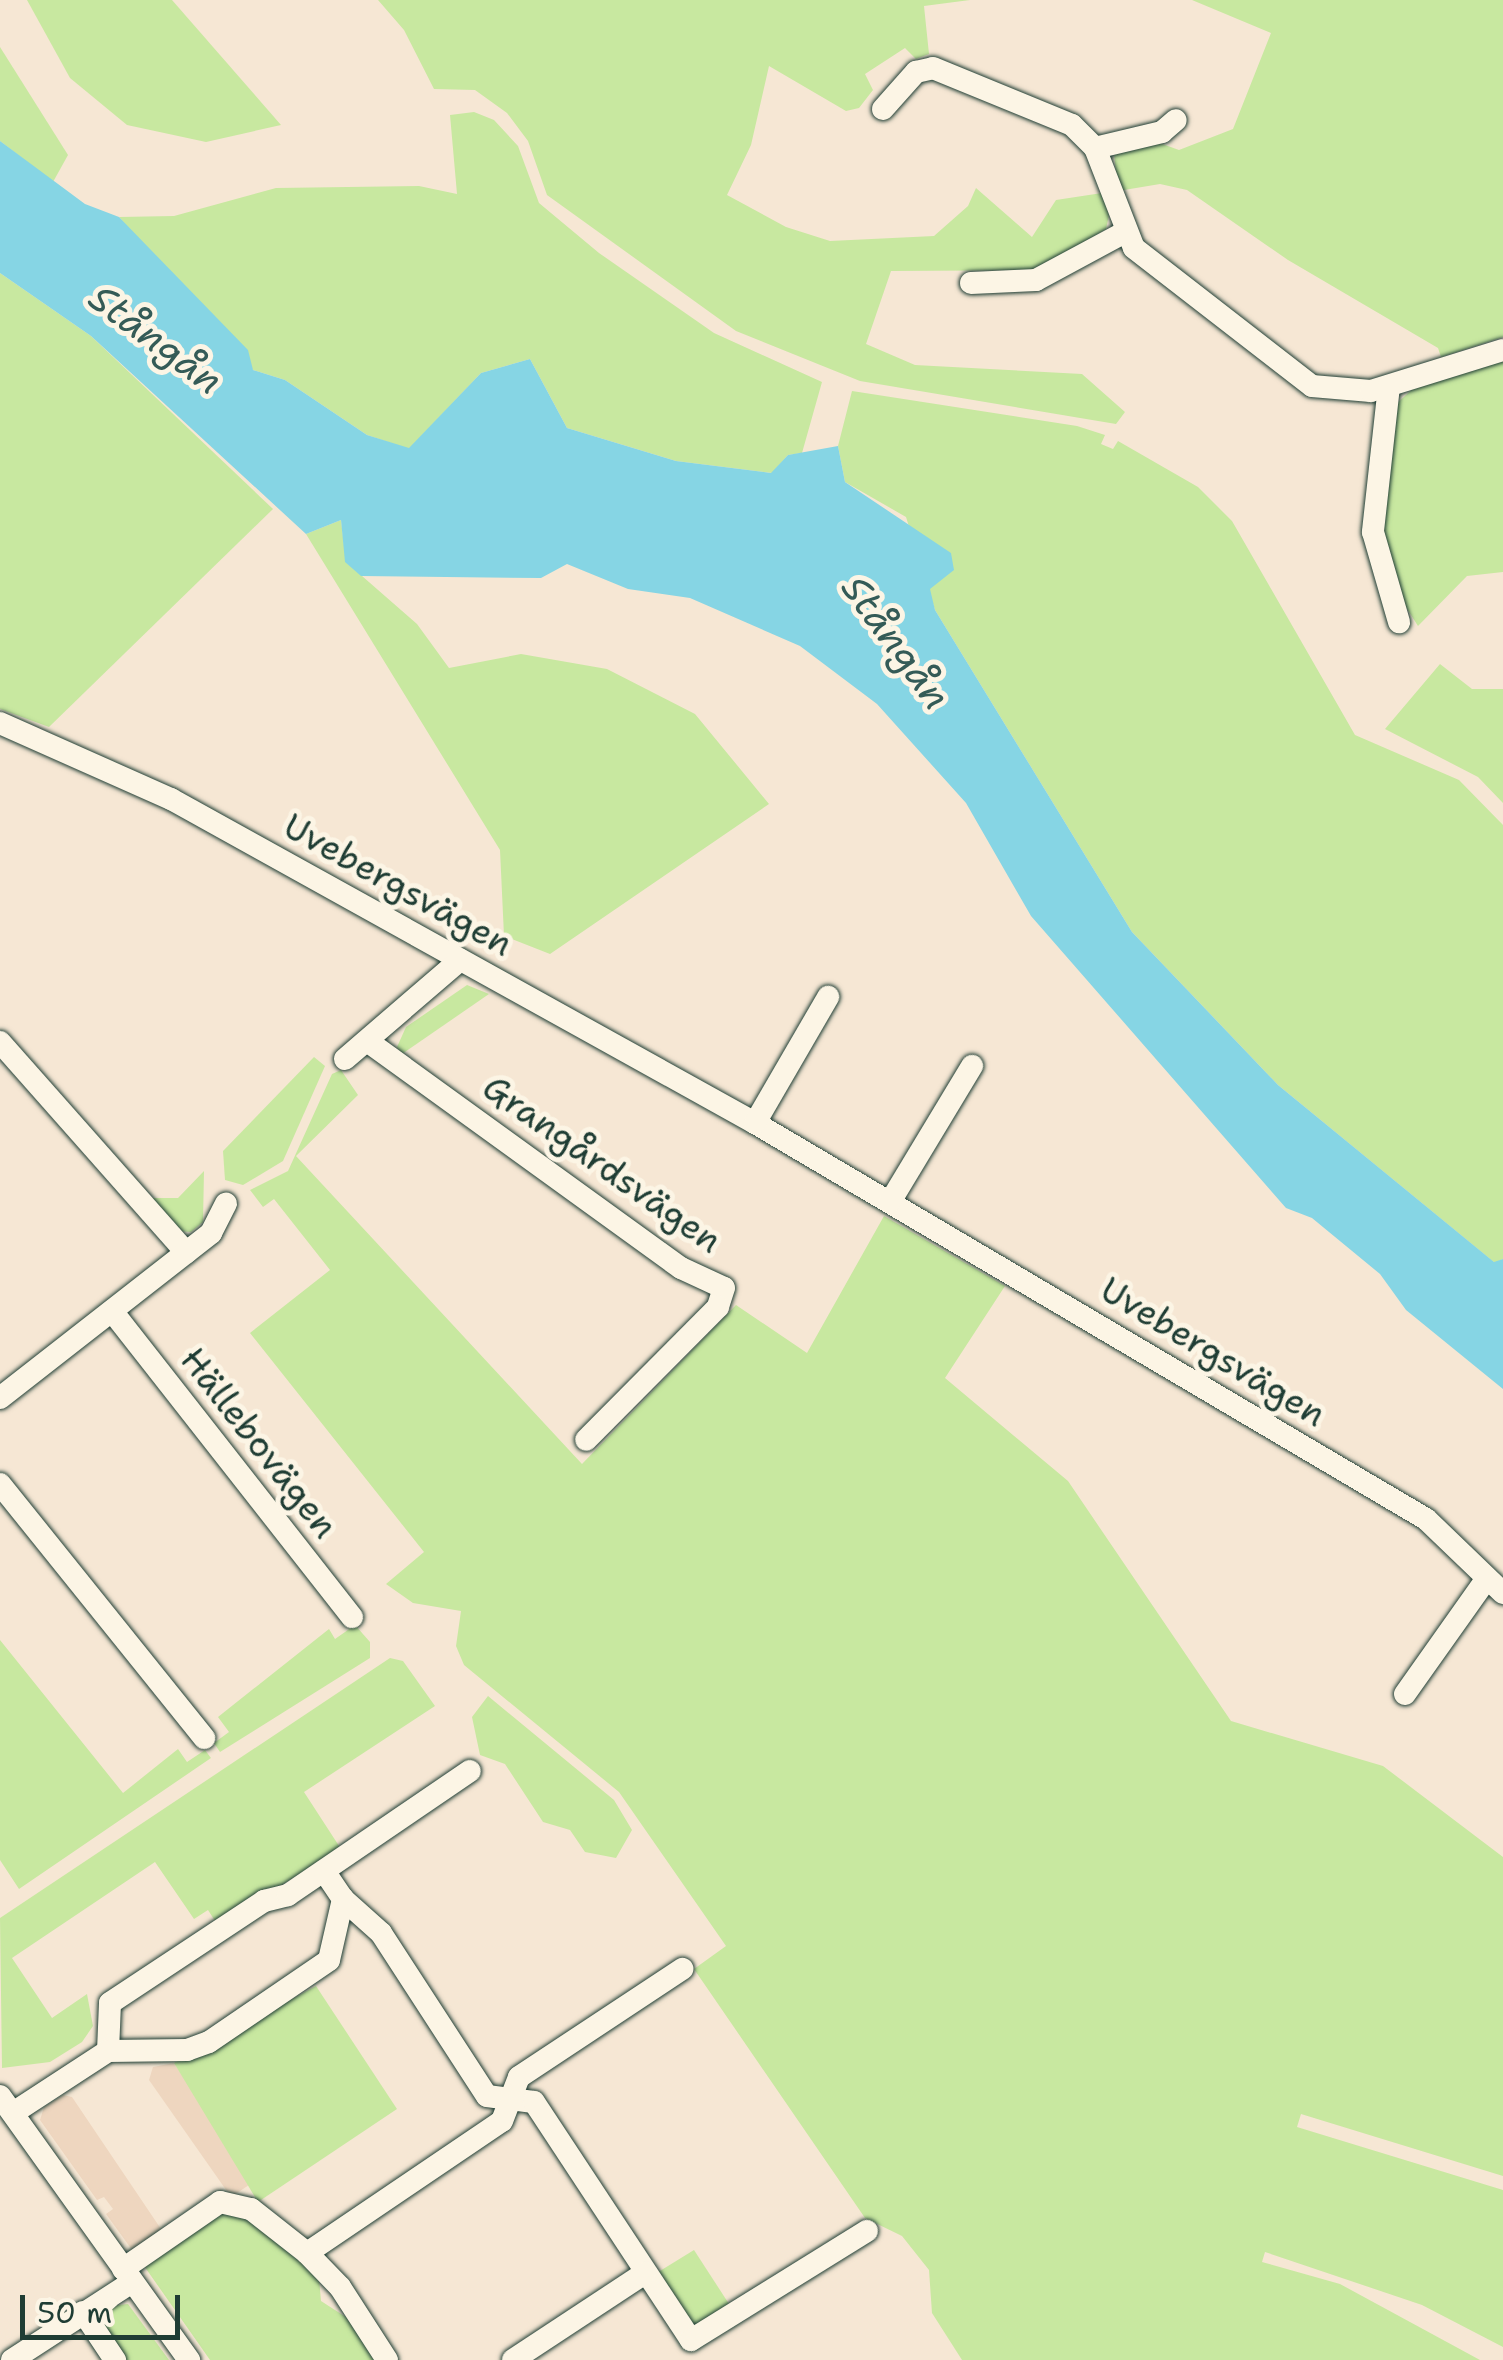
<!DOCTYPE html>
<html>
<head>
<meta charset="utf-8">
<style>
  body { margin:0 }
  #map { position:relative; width:1503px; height:2360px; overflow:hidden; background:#f6e7d4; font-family:"Shantell Sans",sans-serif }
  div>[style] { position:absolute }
  .built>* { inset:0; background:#eed6bf }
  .green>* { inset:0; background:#c8e8a0 }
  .water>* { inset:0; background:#86d5e4 }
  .roads { filter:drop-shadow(0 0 2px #1f3d34) drop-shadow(0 0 2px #1f3d34) }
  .minor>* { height:22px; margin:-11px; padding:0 11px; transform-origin:11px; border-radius:11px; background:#fcf5e5 }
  span { translate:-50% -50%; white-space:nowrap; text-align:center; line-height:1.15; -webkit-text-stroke:10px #fcf5e5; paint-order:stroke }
  .street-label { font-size:35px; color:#1f3d34 }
  .water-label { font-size:38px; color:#345b57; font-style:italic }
  .scale { position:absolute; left:20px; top:2295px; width:160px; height:45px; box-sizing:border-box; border:5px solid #1f3d34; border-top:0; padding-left:12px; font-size:30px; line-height:35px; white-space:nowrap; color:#1f3d34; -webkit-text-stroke:8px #fcf5e5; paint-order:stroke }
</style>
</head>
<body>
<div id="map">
  <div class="built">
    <i style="clip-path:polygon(174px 2063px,252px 2183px,231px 2197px,149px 2080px,153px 2067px)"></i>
    <i style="clip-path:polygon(63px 2095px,72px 2097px,161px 2229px,135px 2254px,106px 2214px,113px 2209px,104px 2197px,97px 2200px,40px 2120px,44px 2107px)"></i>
  </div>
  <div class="green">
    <i style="clip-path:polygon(27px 0,172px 0,281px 125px,206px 142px,127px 125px,70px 78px)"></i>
    <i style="clip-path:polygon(378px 0,970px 0,924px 6px,929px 54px,916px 59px,905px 48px,865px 74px,873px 90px,859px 108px,846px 111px,769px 66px,751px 145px,727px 195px,786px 227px,830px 241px,934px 236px,968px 206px,976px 188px,1032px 237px,1056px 200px,1102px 193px,1109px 215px,1106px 229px,1039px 270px,891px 271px,866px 344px,915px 365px,1082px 374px,1125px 412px,1116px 424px,860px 381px,736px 331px,547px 195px,528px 141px,507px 113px,475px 90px,434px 89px,404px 30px)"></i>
    <i style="clip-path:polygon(1192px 0,1503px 0,1503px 337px,1441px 357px,1438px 348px,1288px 260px,1187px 190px,1160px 184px,1118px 191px,1114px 154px,1154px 141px,1179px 150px,1233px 129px,1271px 33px)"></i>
    <i style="clip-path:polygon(0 47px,68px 155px,53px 182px,0 141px)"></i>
    <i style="clip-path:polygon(474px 112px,494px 120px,518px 146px,539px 203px,599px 253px,714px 333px,822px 382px,802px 453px,788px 455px,772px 473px,676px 461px,567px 428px,530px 359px,481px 373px,409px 449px,367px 435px,285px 380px,253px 370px,119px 217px,174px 216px,276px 188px,419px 186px,457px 194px,450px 115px)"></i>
    <i style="clip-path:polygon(0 273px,91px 336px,273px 509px,49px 727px,0 709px)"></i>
    <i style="clip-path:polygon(1503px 356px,1503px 572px,1467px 576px,1418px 626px,1404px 604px,1380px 533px,1394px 406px,1418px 384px)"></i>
    <i style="clip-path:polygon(852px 391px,1077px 426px,1105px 435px,1101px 444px,1113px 449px,1118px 441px,1198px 487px,1232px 521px,1355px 735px,1459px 780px,1503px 825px,1503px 1259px,1495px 1263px,1278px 1085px,1132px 932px,935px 610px,906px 517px,845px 482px,838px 446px)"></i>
    <i style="clip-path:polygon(341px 520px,346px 562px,417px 624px,449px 668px,521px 654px,607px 669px,695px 714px,769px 804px,550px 954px,504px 936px,500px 850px,306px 534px)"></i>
    <i style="clip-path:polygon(1440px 664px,1472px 689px,1503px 689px,1503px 803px,1478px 777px,1385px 729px)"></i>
    <i style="clip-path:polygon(467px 985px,489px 994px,402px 1054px,397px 1047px,406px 1027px)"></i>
    <i style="clip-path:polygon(314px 1057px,325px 1066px,283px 1161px,243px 1185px,225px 1180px,223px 1151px)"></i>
    <i style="clip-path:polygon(341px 1070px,358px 1095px,296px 1156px,582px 1464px,736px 1305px,807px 1353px,884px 1216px,1005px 1286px,945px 1378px,1068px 1481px,1231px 1721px,1383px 1766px,1503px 1857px,1503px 2176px,1301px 2114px,1297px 2127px,1503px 2190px,1503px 2347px,1422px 2305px,1265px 2252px,1262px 2262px,1340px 2284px,1480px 2360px,962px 2360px,932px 2313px,929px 2270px,902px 2236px,865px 2218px,694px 1969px,726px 1946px,619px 1792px,464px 1665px,456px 1646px,461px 1611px,413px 1603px,386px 1584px,424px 1552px,250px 1333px,330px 1270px,274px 1199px,263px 1207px,250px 1190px,288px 1171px,332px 1074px)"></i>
    <i style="clip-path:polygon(204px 1171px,203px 1222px,191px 1232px,178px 1231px,147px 1198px,178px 1198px)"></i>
    <i style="clip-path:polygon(355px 1625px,370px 1642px,370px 1658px,220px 1752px,214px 1743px,229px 1732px,218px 1717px,329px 1629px,335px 1639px)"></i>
    <i style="clip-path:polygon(0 1640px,123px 1793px,178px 1749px,187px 1762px,205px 1750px,211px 1758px,19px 1889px,0 1860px)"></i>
    <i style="clip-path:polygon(390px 1658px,403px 1661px,435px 1706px,304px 1792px,341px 1849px,217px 1924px,208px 1910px,194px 1919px,155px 1862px,12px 1958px,52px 2018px,87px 1994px,93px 2026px,82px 2042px,50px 2062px,2px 2068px,0 1918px)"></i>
    <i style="clip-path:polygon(488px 1696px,614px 1800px,632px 1830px,616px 1858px,585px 1852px,570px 1830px,543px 1822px,505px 1764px,480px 1755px,472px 1717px)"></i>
    <i style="clip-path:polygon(316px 1986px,397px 2109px,258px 2202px,174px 2063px)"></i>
    <i style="clip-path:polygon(218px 2213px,255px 2220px,319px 2278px,321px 2301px,352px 2321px,378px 2360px,210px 2360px,142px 2263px)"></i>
    <i style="clip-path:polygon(694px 2250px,731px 2307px,694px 2326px,655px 2274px)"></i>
    <i style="clip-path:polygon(128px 2304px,169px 2360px,125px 2360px,100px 2319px,110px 2306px)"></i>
  </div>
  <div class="water">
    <i style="clip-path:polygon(0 141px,85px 204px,119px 217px,248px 350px,253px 370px,285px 380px,367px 435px,409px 448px,481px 373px,530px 359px,567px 428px,676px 461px,771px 473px,788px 455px,838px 446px,845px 482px,951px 553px,954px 570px,930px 589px,935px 610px,1132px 932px,1278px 1085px,1494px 1262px,1503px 1259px,1503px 1389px,1406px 1310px,1380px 1274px,1312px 1218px,1286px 1208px,1031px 916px,966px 803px,877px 704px,800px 646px,690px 598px,628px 589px,567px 564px,541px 578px,361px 576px,345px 562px,341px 520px,306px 534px,91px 336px,0 273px)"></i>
  </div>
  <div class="roads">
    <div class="minor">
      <i style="left:883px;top:109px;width:50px;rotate:-48.3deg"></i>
      <i style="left:916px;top:72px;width:17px;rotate:-13deg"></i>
      <i style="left:933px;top:68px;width:150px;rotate:22.3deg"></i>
      <i style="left:1072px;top:125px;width:33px;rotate:45deg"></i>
      <i style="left:1095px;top:148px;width:107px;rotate:68.7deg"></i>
      <i style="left:1134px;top:248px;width:225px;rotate:37.8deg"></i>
      <i style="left:1312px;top:386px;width:59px;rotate:4.8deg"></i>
      <i style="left:1371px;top:391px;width:138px;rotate:-17.3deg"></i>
      <i style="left:1095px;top:148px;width:69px;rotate:-13.4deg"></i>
      <i style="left:1162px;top:132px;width:18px;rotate:-41deg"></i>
      <i style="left:971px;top:283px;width:65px;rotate:-2.6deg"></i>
      <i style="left:1036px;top:280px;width:101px;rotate:-28.3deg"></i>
      <i style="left:1389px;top:386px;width:147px;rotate:96.3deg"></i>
      <i style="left:1373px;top:532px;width:94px;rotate:73.9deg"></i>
      <i style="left:0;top:723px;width:187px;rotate:24deg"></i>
      <i style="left:171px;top:799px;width:668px;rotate:29.02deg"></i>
      <i style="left:755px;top:1123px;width:779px;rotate:30.55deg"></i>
      <i style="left:1426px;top:1519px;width:107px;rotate:43.9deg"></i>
      <i style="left:0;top:1042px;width:281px;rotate:48.5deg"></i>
      <i style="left:370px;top:1043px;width:384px;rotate:35.9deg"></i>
      <i style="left:681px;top:1268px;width:47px;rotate:24.9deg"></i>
      <i style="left:724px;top:1288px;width:20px;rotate:108deg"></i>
      <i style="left:718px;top:1307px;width:187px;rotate:134.8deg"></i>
      <i style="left:345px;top:1059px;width:152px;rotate:-40.7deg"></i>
      <i style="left:755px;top:1123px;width:146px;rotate:-59.9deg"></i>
      <i style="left:890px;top:1202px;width:159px;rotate:-58.9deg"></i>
      <i style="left:112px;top:1311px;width:389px;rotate:51.9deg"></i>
      <i style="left:0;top:1398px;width:268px;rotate:-38deg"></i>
      <i style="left:211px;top:1233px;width:33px;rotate:-63deg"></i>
      <i style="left:0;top:1484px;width:326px;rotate:51.2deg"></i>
      <i style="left:1405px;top:1694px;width:142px;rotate:-54.7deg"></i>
      <i style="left:343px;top:1899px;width:51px;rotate:41.8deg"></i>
      <i style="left:381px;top:1933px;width:194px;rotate:57deg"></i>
      <i style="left:487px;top:2096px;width:47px;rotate:7.3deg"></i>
      <i style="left:534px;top:2102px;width:285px;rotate:56.6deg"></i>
      <i style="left:691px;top:2340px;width:207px;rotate:-31.8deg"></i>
      <i style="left:108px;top:2051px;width:48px;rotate:-87.6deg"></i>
      <i style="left:110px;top:2003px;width:185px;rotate:-33.5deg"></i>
      <i style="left:264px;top:1901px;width:25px;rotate:-14deg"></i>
      <i style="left:288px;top:1895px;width:220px;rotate:-34.3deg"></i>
      <i style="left:0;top:2096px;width:325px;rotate:54.4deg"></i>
      <i style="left:13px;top:2113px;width:113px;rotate:-33.1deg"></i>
      <i style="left:108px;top:2051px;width:79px;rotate:-0.7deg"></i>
      <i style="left:187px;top:2050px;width:23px;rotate:-20deg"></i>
      <i style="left:209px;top:2042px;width:145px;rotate:-34.3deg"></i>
      <i style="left:329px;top:1960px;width:63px;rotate:-77.1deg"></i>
      <i style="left:343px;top:1899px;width:34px;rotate:-124deg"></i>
      <i style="left:307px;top:2253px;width:47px;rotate:45.9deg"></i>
      <i style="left:340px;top:2287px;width:87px;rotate:57.2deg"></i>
      <i style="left:123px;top:2269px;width:118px;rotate:-34.6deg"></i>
      <i style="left:220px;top:2202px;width:32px;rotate:13deg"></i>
      <i style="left:251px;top:2209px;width:71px;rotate:38.2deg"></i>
      <i style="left:307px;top:2253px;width:235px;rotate:-34.1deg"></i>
      <i style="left:502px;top:2121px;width:47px;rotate:-68.9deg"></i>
      <i style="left:519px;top:2077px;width:196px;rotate:-33.5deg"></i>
      <i style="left:83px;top:2312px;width:58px;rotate:56.3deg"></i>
      <i style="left:12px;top:2360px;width:143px;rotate:-33deg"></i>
      <i style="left:513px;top:2360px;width:158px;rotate:-33.4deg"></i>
    </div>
  </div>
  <div class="street-label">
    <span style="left:398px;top:885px;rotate:29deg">Uvebergsvägen</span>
    <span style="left:602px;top:1164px;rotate:35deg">Grangårdsvägen</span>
    <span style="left:1213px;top:1352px;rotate:31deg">Uvebergsvägen</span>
    <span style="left:259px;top:1443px;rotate:52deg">Hällebovägen</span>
  </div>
  <div class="water-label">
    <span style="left:156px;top:339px;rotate:37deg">Stångån</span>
    <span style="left:896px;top:642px;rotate:54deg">Stångån</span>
  </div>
  <div class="scale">50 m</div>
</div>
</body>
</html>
